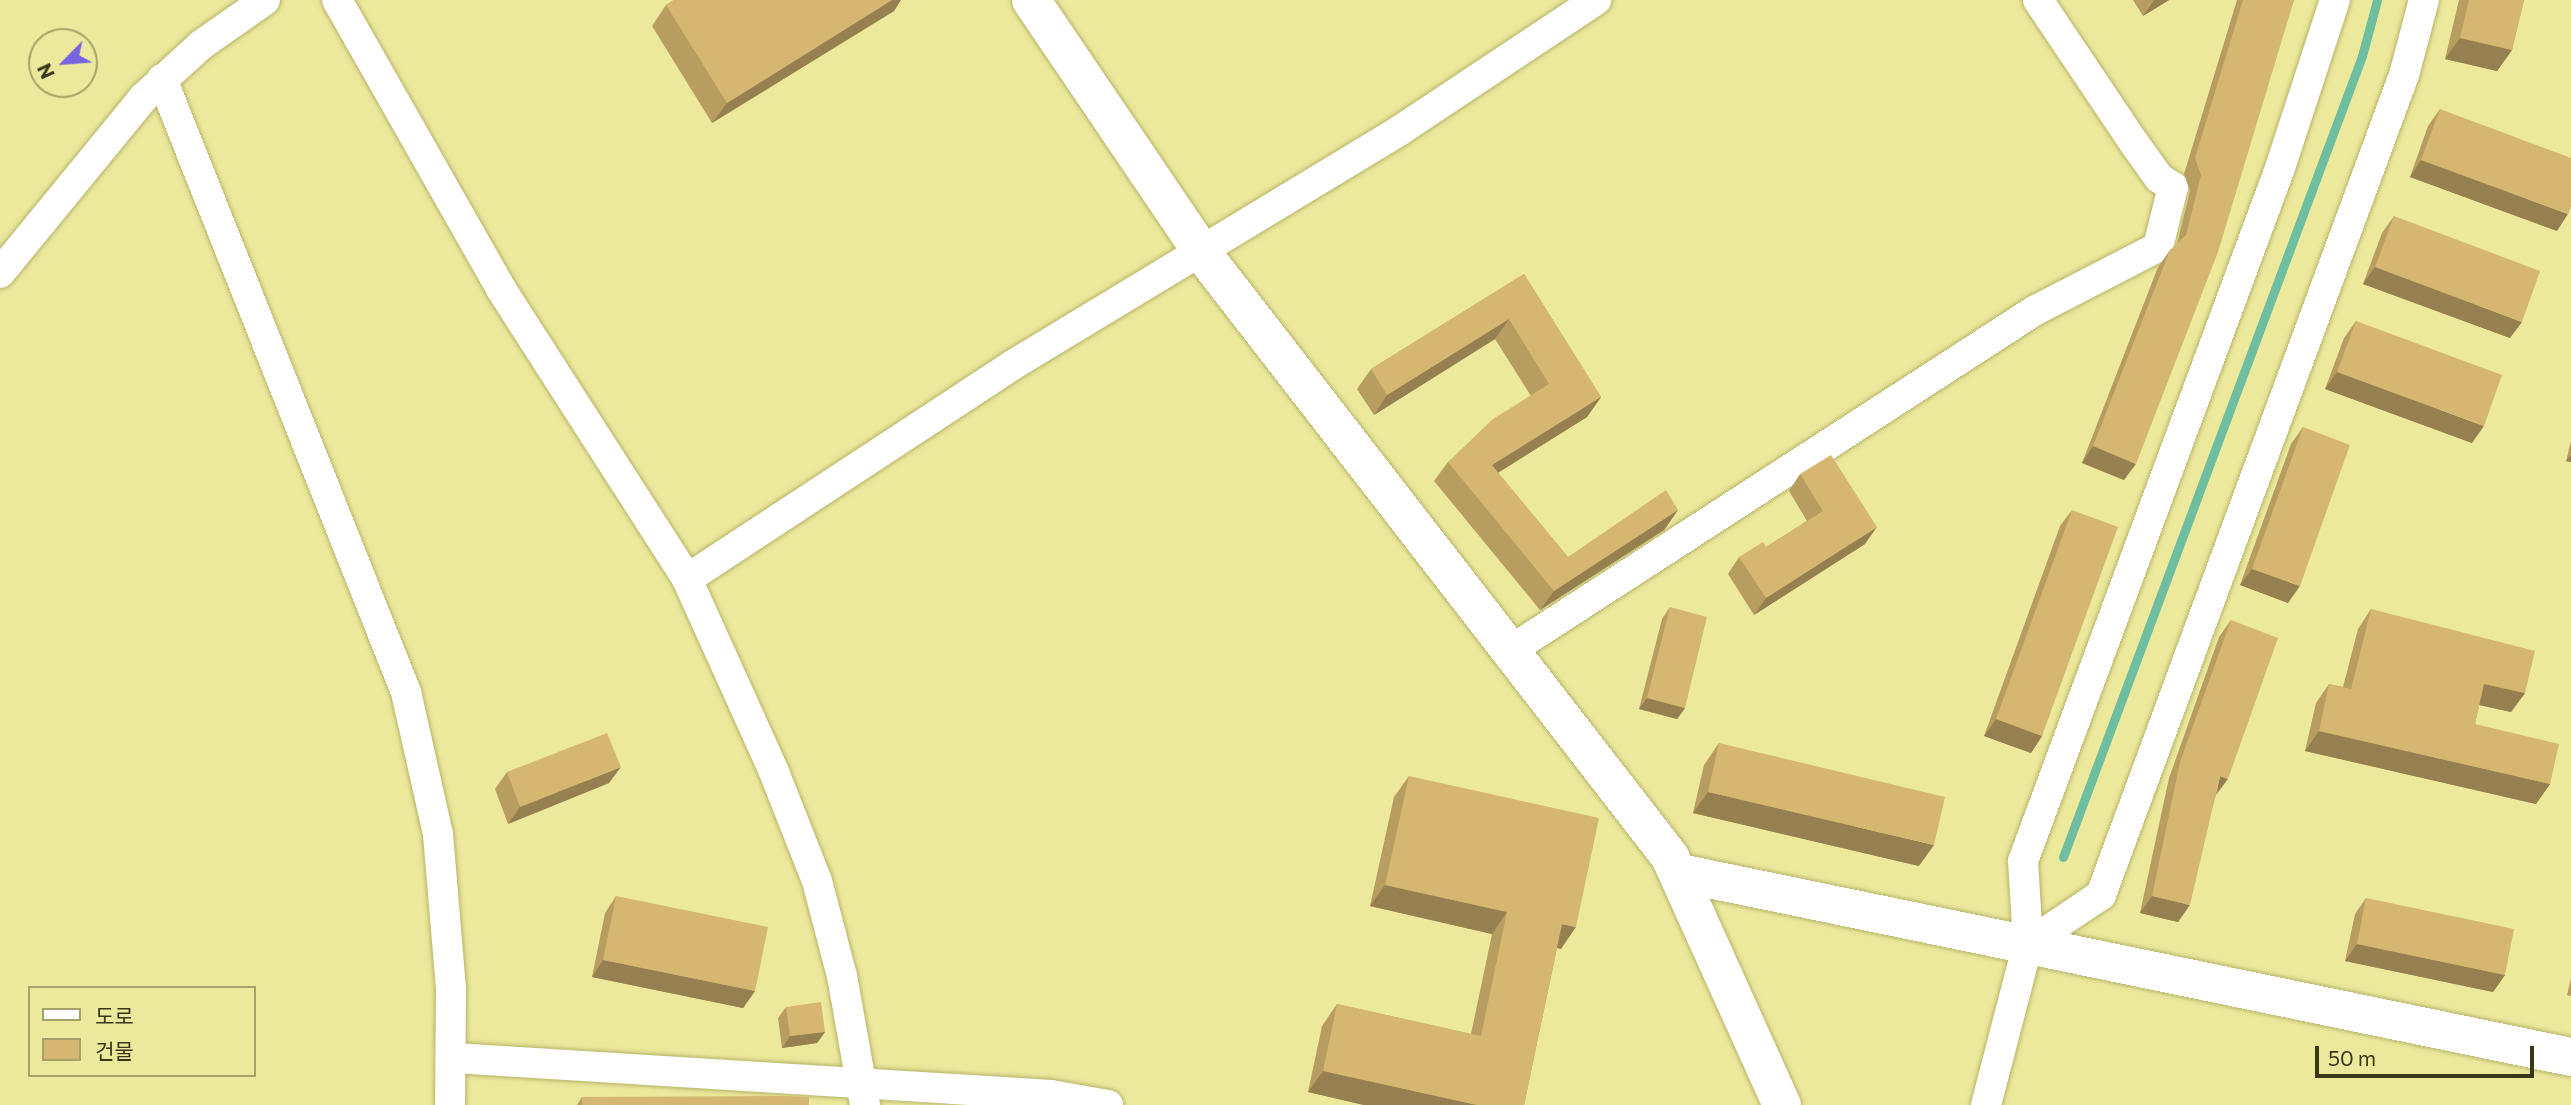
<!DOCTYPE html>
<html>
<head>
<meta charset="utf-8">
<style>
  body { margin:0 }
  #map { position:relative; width:2571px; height:1105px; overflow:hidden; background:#ece99d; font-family:Commissioner,"Noto Sans KR",sans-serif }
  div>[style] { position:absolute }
  .stream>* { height:9px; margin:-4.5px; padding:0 4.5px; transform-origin:4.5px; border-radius:4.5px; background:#6fbe9f }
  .roads { filter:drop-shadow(0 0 2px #b7b46a) drop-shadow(0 0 2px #b7b46a) }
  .street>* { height:30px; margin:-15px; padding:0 15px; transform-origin:15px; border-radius:15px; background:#fff }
  .secondary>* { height:38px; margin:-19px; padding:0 19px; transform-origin:19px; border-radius:19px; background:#fff }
  .wall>* { inset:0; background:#b89d61 }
  .shaded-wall>* { inset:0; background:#96804f }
  .building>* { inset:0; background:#d6b771 }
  span { translate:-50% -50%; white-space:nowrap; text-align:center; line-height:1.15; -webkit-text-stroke:5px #ece99d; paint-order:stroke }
  .legend { position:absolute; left:28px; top:986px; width:228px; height:91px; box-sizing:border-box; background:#ece99d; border:2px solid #a4a268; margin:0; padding:9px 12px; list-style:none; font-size:21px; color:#393718 }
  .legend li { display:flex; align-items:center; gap:14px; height:35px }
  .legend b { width:35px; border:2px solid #a4a268 }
  .north { position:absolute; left:28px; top:28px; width:70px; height:70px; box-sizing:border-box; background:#ece99d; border:2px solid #a4a268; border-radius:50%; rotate:245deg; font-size:19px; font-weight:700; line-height:28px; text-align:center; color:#393718 }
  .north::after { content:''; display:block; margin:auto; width:24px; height:32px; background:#7764df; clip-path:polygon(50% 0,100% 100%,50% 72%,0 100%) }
  .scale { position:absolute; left:2315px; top:1046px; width:219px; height:32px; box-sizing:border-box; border:4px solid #393718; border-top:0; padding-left:9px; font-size:21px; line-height:24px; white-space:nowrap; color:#393718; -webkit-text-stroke:5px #ece99d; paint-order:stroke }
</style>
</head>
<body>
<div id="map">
  <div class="stream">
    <i style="left:2063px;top:857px;width:855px;rotate:-69.53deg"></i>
    <i style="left:2362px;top:56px;width:58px;rotate:-75deg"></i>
  </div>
  <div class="roads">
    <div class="street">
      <i style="left:337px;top:0;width:332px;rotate:60.4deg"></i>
      <i style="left:501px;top:289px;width:345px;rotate:57.3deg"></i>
      <i style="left:687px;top:579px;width:212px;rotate:65.7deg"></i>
      <i style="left:774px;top:772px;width:117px;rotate:68.5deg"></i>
      <i style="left:817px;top:881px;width:98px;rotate:75.3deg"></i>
      <i style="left:842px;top:976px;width:131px;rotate:79.9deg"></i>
      <i style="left:162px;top:79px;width:660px;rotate:68.3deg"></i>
      <i style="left:406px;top:692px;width:146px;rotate:77.3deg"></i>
      <i style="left:438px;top:834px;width:156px;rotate:85.2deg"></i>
      <i style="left:451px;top:989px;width:116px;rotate:90.5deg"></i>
      <i style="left:0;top:273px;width:226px;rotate:-50.7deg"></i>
      <i style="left:143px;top:98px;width:79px;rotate:-42.4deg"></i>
      <i style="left:201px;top:45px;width:78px;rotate:-35.1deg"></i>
      <i style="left:687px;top:579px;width:388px;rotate:-33.3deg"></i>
      <i style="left:1011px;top:366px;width:454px;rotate:-31.2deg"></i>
      <i style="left:1399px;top:131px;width:237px;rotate:-33.6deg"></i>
      <i style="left:1511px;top:650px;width:623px;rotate:-32.95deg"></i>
      <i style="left:2034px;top:311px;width:140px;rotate:-27.3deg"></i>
      <i style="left:2158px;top:247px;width:62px;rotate:-76deg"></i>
      <i style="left:2173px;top:187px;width:17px;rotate:-147deg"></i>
      <i style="left:2159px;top:178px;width:43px;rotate:-125.5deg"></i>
      <i style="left:2134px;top:143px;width:172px;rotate:-123.9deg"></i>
      <i style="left:2028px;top:944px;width:88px;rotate:-33.9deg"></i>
      <i style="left:2101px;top:895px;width:874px;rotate:-69.72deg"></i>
      <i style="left:2404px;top:75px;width:78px;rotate:-75.1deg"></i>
      <i style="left:454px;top:1058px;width:598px;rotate:3.55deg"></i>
      <i style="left:1051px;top:1095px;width:58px;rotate:10deg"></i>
      <i style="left:1986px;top:1105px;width:166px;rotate:-75.4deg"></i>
      <i style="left:2028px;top:944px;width:83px;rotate:-93.4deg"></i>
      <i style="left:2023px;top:861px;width:739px;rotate:-69.65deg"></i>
      <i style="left:2280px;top:168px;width:177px;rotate:-71.9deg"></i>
    </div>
    <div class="secondary">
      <i style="left:1031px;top:0;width:307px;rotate:55.9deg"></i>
      <i style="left:1203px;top:254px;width:763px;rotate:52.24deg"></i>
      <i style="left:1670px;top:857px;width:272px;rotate:65.7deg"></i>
      <i style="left:1680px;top:873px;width:910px;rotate:11.67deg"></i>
    </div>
  </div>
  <div class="wall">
    <i style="clip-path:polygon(674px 0,901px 0,894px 11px,712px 123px,652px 26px,666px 5px)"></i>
    <i style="clip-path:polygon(2133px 0,2169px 0,2143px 16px)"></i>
    <i style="clip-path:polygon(2237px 0,2294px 0,2124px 480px,2082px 463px,2158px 267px,2170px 250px,2177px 244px,2190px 191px,2184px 174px)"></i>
    <i style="clip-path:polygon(2459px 0,2524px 0,2512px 50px,2497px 71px,2445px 59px)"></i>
    <i style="clip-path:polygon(2440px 109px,2557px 231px,2410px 177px,2428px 126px)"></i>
    <i style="clip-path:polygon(2394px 216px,2510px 338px,2363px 284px,2382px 233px)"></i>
    <i style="clip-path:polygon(1524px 274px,1601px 397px,1587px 417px,1498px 473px,1568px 557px,1678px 510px,1664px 530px,1540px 610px,1434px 481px,1448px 462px,1531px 396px,1495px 339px,1374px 415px,1357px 389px,1371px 369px)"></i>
    <i style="clip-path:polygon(2356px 321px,2472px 443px,2325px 389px,2344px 338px)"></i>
    <i style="clip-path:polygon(2303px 427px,2288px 603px,2240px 585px,2291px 444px)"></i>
    <i style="clip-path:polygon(2571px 441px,2571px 462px,2566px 461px)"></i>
    <i style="clip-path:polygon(1800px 474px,1865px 544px,1754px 615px,1728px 574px,1739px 557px,1766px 547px,1807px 521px,1789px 491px)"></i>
    <i style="clip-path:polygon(2072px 510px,2042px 736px,2031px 753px,1984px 736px,2060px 526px)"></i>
    <i style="clip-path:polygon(1670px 607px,1685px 708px,1677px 719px,1639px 709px,1662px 619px)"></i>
    <i style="clip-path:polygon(2371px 609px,2525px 693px,2511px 712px,2479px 705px,2475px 724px,2550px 784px,2536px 804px,2305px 751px,2316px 703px,2329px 684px,2343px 687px,2358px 629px)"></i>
    <i style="clip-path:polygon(2231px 620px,2216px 795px,2178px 922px,2140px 913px,2169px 778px,2219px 637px)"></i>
    <i style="clip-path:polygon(1719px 743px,1919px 866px,1693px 813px,1704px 765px)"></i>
    <i style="clip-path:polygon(507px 772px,609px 783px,508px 824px,495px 789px)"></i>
    <i style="clip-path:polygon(1409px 776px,1561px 949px,1557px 948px,1524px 1105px,1364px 1105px,1308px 1092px,1322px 1026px,1337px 1004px,1471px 1034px,1492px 934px,1370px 906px,1394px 797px)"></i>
    <i style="clip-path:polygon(616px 896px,755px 991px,743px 1008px,592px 977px,605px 913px)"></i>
    <i style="clip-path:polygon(2366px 898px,2505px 975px,2493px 992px,2345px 961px,2355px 914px)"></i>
    <i style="clip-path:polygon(2571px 978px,2571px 996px,2567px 995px)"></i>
    <i style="clip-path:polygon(786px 1007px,825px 1032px,817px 1043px,782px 1048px,778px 1018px)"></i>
    <i style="clip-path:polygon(582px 1097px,809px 1105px,577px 1105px)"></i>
  </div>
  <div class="shaded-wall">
    <i style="clip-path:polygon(892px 0,901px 0,894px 11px,712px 123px,727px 103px)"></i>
    <i style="clip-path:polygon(2154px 0,2169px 0,2143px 16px)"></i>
    <i style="clip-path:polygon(2460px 38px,2512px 50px,2497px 71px,2445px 59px)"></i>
    <i style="clip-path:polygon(2421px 160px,2568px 214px,2557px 231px,2410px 177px)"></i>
    <i style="clip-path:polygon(2375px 267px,2522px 322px,2510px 338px,2363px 284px)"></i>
    <i style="clip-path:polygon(1509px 319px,1495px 339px,1374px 415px,1387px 395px)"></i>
    <i style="clip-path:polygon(2337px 372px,2484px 426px,2472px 443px,2325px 389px)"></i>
    <i style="clip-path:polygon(1601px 397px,1587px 417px,1478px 485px,1492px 465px)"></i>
    <i style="clip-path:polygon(2093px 446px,2136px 464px,2124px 480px,2082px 463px)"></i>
    <i style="clip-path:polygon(2571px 455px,2571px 462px,2566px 461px)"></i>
    <i style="clip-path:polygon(1678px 510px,1664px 530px,1540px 610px,1554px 591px)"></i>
    <i style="clip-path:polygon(1877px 527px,1865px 544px,1754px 615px,1766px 598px)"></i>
    <i style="clip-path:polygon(2252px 569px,2300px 586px,2288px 603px,2240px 585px)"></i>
    <i style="clip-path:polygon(2484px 684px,2525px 693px,2511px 712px,2470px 703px)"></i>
    <i style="clip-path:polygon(1647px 698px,1685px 708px,1677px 719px,1639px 709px)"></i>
    <i style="clip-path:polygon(1996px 719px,2042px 736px,2031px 753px,1984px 736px)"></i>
    <i style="clip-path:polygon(2319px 731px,2550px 784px,2536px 804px,2305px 751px)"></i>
    <i style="clip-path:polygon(621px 767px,609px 783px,508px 824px,520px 807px)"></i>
    <i style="clip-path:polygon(2220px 776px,2228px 779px,2216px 795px)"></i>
    <i style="clip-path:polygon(1708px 792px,1934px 845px,1919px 866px,1693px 813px)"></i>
    <i style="clip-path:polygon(1385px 885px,1507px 912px,1492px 934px,1370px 906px)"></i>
    <i style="clip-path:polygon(2152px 896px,2190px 905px,2178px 922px,2140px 913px)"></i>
    <i style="clip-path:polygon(1562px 924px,1576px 927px,1561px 949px,1547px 945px)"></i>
    <i style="clip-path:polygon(2357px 944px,2505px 975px,2493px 992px,2345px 961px)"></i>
    <i style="clip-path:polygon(603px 960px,755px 991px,743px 1008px,592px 977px)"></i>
    <i style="clip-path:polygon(825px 1032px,817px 1043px,782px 1048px,790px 1036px)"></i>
    <i style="clip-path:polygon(1323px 1071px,1477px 1105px,1364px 1105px,1308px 1092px)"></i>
  </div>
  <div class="building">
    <i style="clip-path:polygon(674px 0,892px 0,727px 103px,666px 5px)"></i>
    <i style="clip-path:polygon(2243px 0,2294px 0,2218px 252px,2136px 464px,2093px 446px,2170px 250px,2186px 235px,2201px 175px,2195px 158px)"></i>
    <i style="clip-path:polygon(2469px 0,2524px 0,2512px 50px,2460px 38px)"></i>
    <i style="clip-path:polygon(2440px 109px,2571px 158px,2571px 207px,2568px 214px,2421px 160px)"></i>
    <i style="clip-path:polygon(2394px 216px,2540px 271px,2522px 322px,2375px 267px)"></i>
    <i style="clip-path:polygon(1524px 274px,1601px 397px,1492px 465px,1568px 557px,1666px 490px,1678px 510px,1554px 591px,1448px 462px,1493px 419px,1549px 384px,1509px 319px,1387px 395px,1371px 369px)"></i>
    <i style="clip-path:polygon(2356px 321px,2502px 375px,2484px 426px,2337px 372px)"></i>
    <i style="clip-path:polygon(2303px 427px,2350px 445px,2300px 586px,2252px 569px)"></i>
    <i style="clip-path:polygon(1831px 455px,1877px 527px,1766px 598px,1739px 557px,1763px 542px,1766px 547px,1823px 511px,1800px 474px)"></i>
    <i style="clip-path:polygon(2072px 510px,2118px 527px,2042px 736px,1996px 719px)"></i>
    <i style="clip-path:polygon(1670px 607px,1707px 617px,1685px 708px,1647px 698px)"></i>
    <i style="clip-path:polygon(2371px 609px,2535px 651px,2525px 693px,2484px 684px,2475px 724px,2559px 744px,2550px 784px,2319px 731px,2329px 684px,2351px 689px)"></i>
    <i style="clip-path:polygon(2231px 620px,2278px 638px,2228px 779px,2220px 776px,2190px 905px,2152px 896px,2180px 762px)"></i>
    <i style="clip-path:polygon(607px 733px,621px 767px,520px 807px,507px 772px)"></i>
    <i style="clip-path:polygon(1719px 743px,1945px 797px,1934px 845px,1708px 792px)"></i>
    <i style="clip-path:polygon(1409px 776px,1599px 818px,1576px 927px,1562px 924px,1524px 1105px,1477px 1105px,1323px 1071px,1337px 1004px,1481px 1036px,1507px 912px,1385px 885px)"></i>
    <i style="clip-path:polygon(616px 896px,768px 927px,755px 991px,603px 960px)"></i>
    <i style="clip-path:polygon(2366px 898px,2514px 929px,2505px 975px,2357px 944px)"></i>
    <i style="clip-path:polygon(821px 1002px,825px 1032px,790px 1036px,786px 1007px)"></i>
    <i style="clip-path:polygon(782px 1096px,809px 1097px,809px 1105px,582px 1105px,582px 1097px)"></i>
  </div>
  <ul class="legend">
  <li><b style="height:9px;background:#fff"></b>도로</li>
  <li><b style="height:19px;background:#d6b771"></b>건물</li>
  </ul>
  <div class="north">N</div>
  <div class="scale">50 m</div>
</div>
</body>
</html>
